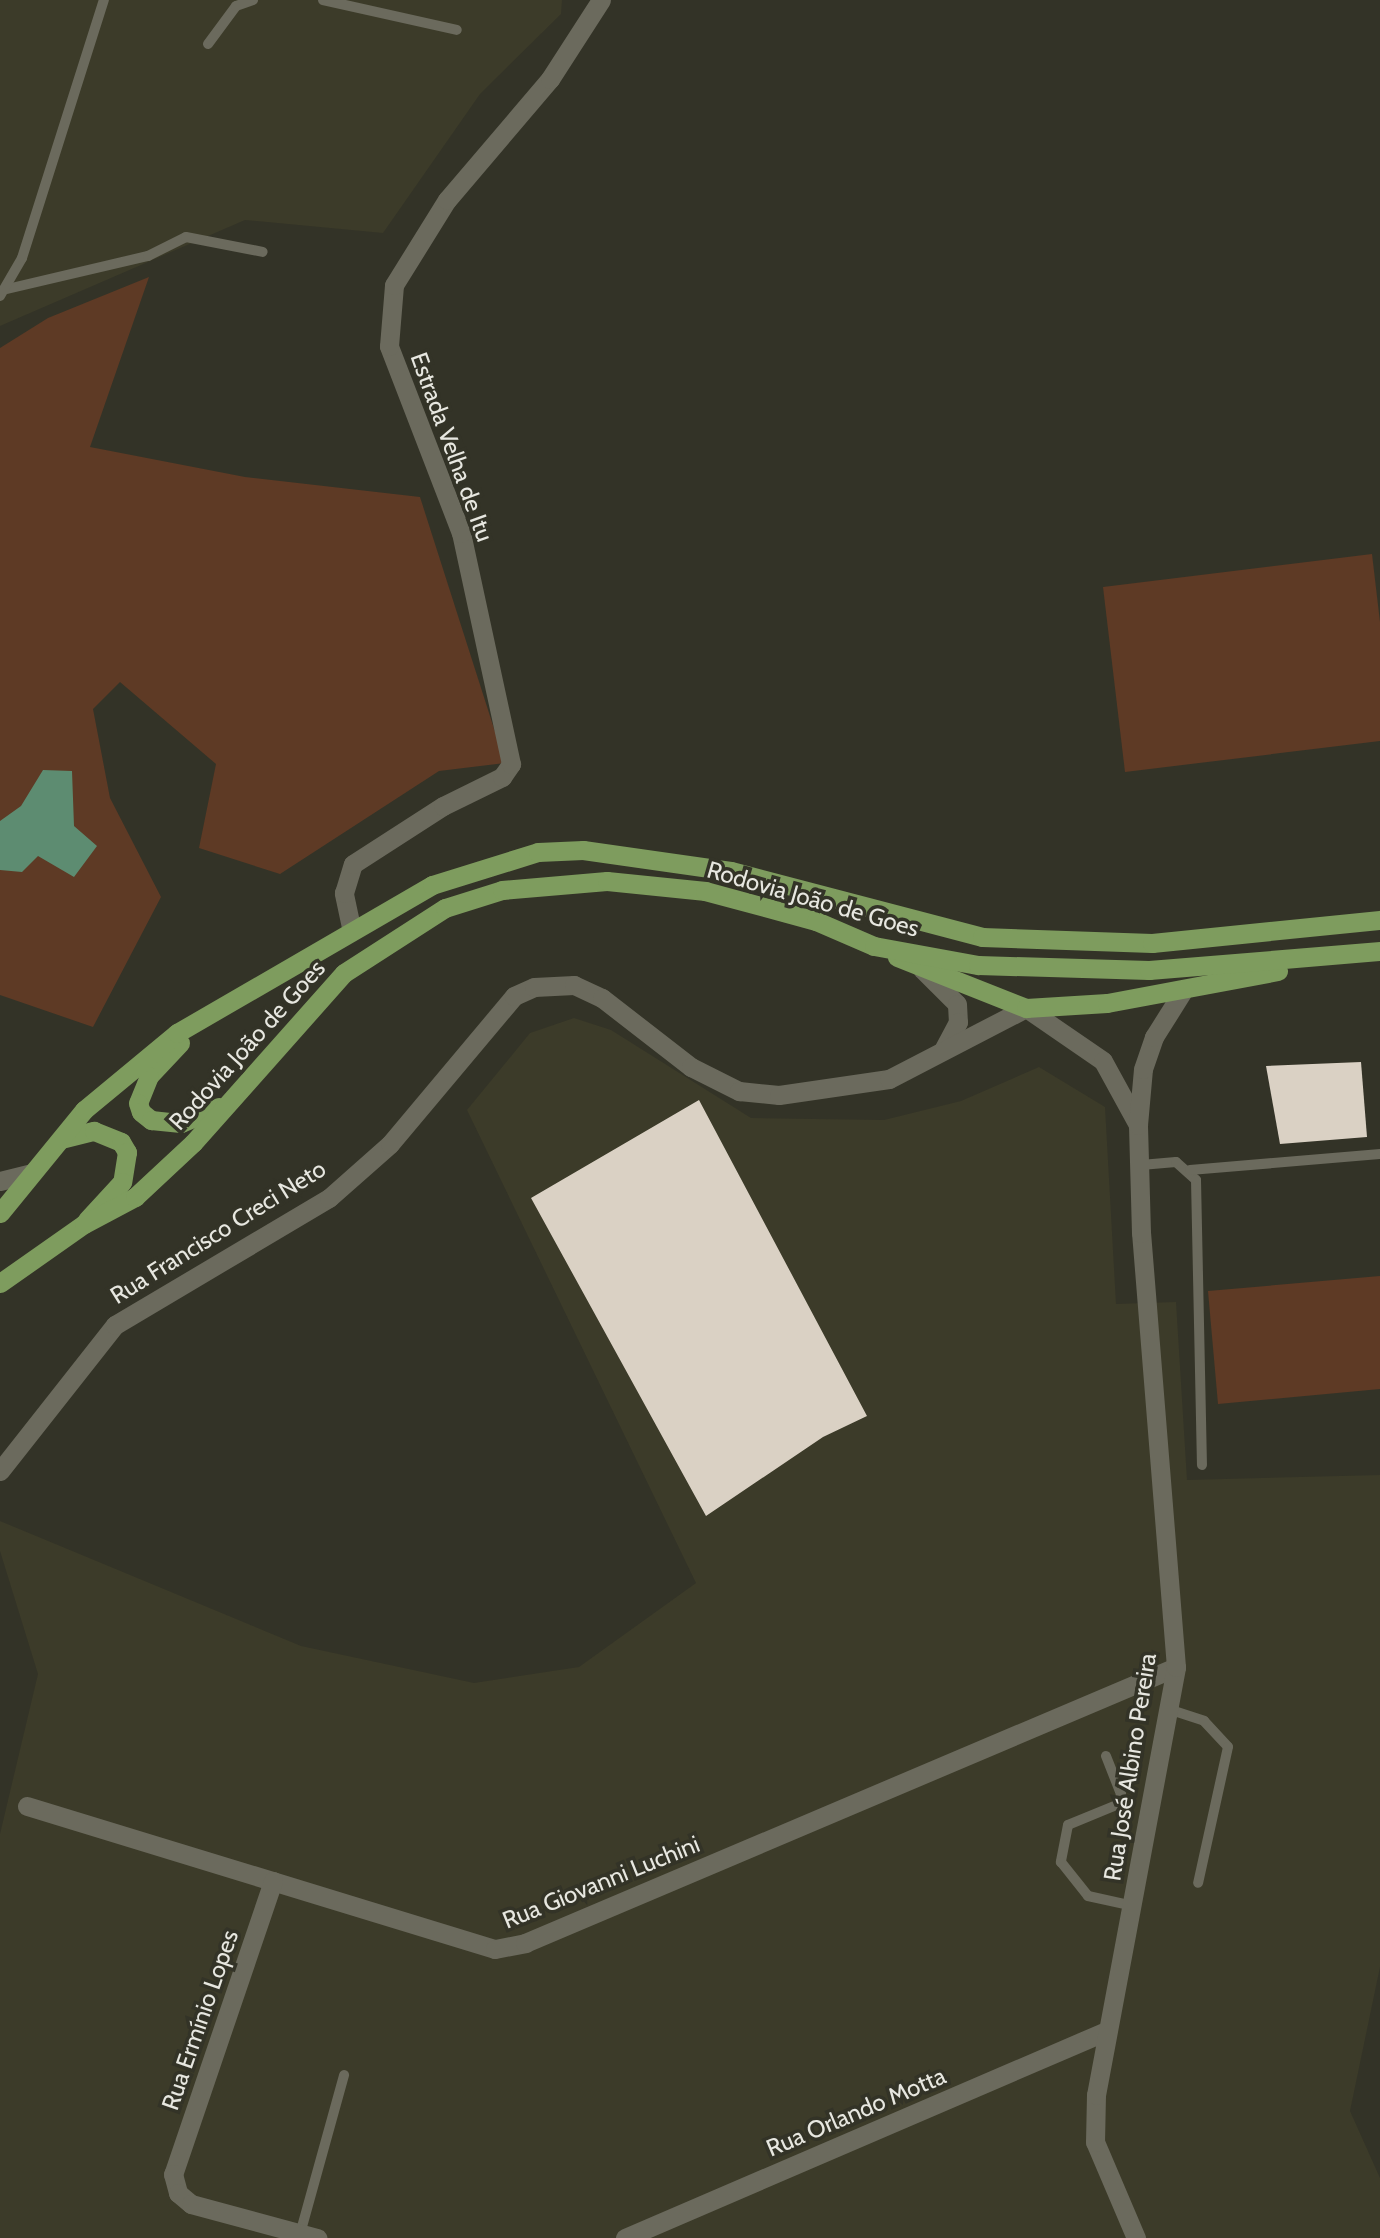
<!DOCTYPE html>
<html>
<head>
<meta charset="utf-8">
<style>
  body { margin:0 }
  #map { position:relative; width:1380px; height:2238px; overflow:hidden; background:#333327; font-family:Cabin,sans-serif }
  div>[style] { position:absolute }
  .built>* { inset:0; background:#3c3b29 }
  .green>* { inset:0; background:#5e3a25 }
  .water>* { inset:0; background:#5d8c71 }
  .building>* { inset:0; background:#dad1c4 }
  .service>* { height:10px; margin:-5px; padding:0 5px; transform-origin:5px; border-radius:5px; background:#6b6a5d }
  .minor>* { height:19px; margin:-9.5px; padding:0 9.5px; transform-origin:9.5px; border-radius:9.5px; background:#6b6a5d }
  .secondary>* { height:19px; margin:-9.5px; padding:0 9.5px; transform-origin:9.5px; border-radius:9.5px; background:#6b6a5d }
  .trunk>* { height:19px; margin:-9.5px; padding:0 9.5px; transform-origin:9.5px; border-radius:9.5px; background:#7e9c5e }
  span { translate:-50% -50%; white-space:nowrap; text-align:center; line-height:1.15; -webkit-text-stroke:7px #333327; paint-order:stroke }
  .street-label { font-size:24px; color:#e7e7e0 }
</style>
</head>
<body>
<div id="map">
  <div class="built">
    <i style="clip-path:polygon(0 0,562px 0,561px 14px,480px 94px,383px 233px,245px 220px,0 326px)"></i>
    <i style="clip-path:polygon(574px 1018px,611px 1030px,751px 1118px,884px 1120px,961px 1101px,1039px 1067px,1105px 1107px,1116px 1304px,1176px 1302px,1187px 1480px,1380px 1475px,1380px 1967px,1350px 2111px,1380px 2178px,1380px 2238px,0 2238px,0 1834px,38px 1674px,0 1551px,0 1521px,301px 1646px,474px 1683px,579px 1667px,696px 1583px,467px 1110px,530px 1033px)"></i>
  </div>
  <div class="green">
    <i style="clip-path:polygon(149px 277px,90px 447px,245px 477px,420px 497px,505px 763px,439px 771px,280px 874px,199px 848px,216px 764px,120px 682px,93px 709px,110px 798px,161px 897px,93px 1027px,0 995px,0 348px,48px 318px)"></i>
    <i style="clip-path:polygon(1372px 554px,1380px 622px,1380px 741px,1125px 772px,1103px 587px)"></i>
    <i style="clip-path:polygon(1380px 1276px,1380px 1389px,1218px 1404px,1208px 1291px)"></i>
  </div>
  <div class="water">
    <i style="clip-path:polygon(43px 770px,72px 771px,74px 826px,97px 846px,74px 877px,38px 856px,22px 872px,0 870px,0 821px,21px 806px)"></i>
  </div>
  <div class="building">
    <i style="clip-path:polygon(1361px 1062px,1367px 1137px,1280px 1144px,1266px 1066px)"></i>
    <i style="clip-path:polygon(699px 1100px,867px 1416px,823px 1437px,706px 1516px,531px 1198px)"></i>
  </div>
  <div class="service">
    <i style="left:323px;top:0;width:137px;rotate:12.6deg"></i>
    <i style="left:208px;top:44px;width:47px;rotate:-53.6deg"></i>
    <i style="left:236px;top:6px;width:18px;rotate:-19deg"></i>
    <i style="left:7px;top:289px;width:145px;rotate:-13.2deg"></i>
    <i style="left:148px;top:256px;width:42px;rotate:-26.6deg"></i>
    <i style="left:186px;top:237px;width:78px;rotate:11deg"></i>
    <i style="left:0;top:296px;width:44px;rotate:-59.9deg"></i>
    <i style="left:22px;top:258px;width:271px;rotate:-72.4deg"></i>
    <i style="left:1141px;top:1165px;width:35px;rotate:-5deg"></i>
    <i style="left:1176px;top:1162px;width:27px;rotate:42deg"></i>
    <i style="left:1196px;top:1180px;width:285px;rotate:88.8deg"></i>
    <i style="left:1190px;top:1170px;width:191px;rotate:-4.8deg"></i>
    <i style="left:1168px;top:1709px;width:38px;rotate:18deg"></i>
    <i style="left:1204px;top:1721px;width:35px;rotate:47deg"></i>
    <i style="left:1228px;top:1747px;width:139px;rotate:102.4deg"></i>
    <i style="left:1106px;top:1756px;width:41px;rotate:68.5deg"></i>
    <i style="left:1121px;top:1794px;width:10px;rotate:101deg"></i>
    <i style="left:1119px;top:1804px;width:55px;rotate:157.6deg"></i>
    <i style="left:1068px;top:1825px;width:38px;rotate:101deg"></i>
    <i style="left:1061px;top:1862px;width:43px;rotate:51.5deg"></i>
    <i style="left:1088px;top:1896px;width:46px;rotate:12.5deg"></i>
    <i style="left:300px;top:2234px;width:165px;rotate:-74.5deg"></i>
  </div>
  <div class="minor">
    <i style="left:1026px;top:1008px;width:93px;rotate:34.5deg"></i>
    <i style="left:1103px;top:1061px;width:73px;rotate:61.3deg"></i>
    <i style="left:27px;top:1806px;width:489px;rotate:17deg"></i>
    <i style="left:495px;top:1949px;width:31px;rotate:-11deg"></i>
    <i style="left:525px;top:1943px;width:707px;rotate:-22.98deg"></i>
    <i style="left:273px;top:1881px;width:310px;rotate:108.8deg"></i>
    <i style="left:173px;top:2174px;width:20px;rotate:75deg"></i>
    <i style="left:178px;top:2193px;width:17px;rotate:40deg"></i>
    <i style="left:191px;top:2204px;width:131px;rotate:15.1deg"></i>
    <i style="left:625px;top:2238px;width:524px;rotate:-23.28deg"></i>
    <i style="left:1136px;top:2238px;width:104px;rotate:-113.1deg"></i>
    <i style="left:1095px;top:2142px;width:47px;rotate:-88.8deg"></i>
    <i style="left:1096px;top:2095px;width:435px;rotate:-79.4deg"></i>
    <i style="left:1176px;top:1667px;width:435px;rotate:-94.6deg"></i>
    <i style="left:1141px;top:1233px;width:108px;rotate:-91.6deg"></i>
    <i style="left:1138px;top:1125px;width:56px;rotate:-84.9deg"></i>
    <i style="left:1143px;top:1069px;width:34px;rotate:-71deg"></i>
    <i style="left:1154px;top:1037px;width:54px;rotate:-57.8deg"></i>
  </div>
  <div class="secondary">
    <i style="left:351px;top:927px;width:35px;rotate:-102deg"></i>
    <i style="left:344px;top:893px;width:30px;rotate:-73deg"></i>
    <i style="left:353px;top:864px;width:107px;rotate:-32.8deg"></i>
    <i style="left:443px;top:806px;width:66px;rotate:-26.2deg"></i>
    <i style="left:502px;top:777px;width:16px;rotate:-55deg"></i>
    <i style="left:511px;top:764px;width:236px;rotate:-102.2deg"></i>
    <i style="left:461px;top:533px;width:200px;rotate:-111.1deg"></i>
    <i style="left:389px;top:346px;width:61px;rotate:-85.3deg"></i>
    <i style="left:394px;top:285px;width:100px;rotate:-58.1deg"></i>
    <i style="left:447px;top:200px;width:159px;rotate:-49.6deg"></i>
    <i style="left:550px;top:79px;width:94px;rotate:-57.2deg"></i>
    <i style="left:922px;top:969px;width:49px;rotate:45deg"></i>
    <i style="left:957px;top:1004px;width:18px;rotate:87deg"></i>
    <i style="left:958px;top:1022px;width:32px;rotate:118deg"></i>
    <i style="left:0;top:1181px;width:32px;rotate:-14deg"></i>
    <i style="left:0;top:1471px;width:186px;rotate:-51.8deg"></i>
    <i style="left:115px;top:1325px;width:249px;rotate:-30.7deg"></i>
    <i style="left:329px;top:1198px;width:81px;rotate:-41.5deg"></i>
    <i style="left:390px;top:1144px;width:193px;rotate:-50deg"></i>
    <i style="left:514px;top:996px;width:22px;rotate:-24deg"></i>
    <i style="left:534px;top:987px;width:40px;rotate:-2.9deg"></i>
    <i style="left:574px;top:985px;width:31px;rotate:25deg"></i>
    <i style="left:602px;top:998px;width:113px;rotate:37.8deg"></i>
    <i style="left:691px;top:1067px;width:54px;rotate:26.6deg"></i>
    <i style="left:739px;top:1091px;width:40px;rotate:5.7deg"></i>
    <i style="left:779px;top:1095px;width:111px;rotate:-8.3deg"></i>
    <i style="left:889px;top:1079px;width:154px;rotate:-27.4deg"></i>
  </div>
  <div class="trunk">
    <i style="left:897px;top:957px;width:139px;rotate:21.6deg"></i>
    <i style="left:1026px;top:1008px;width:81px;rotate:-3.5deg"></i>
    <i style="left:1107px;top:1003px;width:174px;rotate:-10.6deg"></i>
    <i style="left:180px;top:1043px;width:45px;rotate:133.2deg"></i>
    <i style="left:149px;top:1076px;width:29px;rotate:112deg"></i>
    <i style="left:138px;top:1103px;width:9px;rotate:72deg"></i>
    <i style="left:141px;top:1112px;width:13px;rotate:39deg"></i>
    <i style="left:151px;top:1120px;width:30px;rotate:6deg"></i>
    <i style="left:181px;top:1123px;width:41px;rotate:-22.8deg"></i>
    <i style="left:61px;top:1139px;width:34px;rotate:-14deg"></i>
    <i style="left:94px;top:1131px;width:29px;rotate:22deg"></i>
    <i style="left:121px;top:1142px;width:12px;rotate:59deg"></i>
    <i style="left:127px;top:1152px;width:30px;rotate:99deg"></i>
    <i style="left:122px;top:1182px;width:52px;rotate:132.6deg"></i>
    <i style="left:0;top:1213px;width:133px;rotate:-50.8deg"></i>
    <i style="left:84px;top:1110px;width:121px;rotate:-39.6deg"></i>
    <i style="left:177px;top:1033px;width:295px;rotate:-30.1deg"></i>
    <i style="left:432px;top:885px;width:111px;rotate:-17.3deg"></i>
    <i style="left:538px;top:852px;width:45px;rotate:-2.5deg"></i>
    <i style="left:583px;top:850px;width:149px;rotate:8.1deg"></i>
    <i style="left:731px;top:871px;width:260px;rotate:14.7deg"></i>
    <i style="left:982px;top:937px;width:170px;rotate:2deg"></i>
    <i style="left:1152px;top:943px;width:229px;rotate:-5.8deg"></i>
    <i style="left:0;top:1283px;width:103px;rotate:-35.1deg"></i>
    <i style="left:84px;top:1224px;width:58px;rotate:-27.9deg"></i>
    <i style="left:135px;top:1197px;width:79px;rotate:-43deg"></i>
    <i style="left:193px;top:1143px;width:227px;rotate:-48.4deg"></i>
    <i style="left:344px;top:973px;width:120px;rotate:-32.8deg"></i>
    <i style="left:445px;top:908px;width:60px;rotate:-17.5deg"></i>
    <i style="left:502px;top:890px;width:105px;rotate:-4.9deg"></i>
    <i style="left:607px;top:881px;width:99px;rotate:5.8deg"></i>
    <i style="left:705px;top:891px;width:115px;rotate:15.1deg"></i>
    <i style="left:816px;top:921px;width:63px;rotate:23.3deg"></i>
    <i style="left:874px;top:946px;width:106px;rotate:10.4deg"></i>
    <i style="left:978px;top:965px;width:171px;rotate:1.7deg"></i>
    <i style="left:1149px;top:970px;width:232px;rotate:-4.7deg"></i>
  </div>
  <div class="street-label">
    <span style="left:452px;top:447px;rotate:70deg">Estrada Velha de Itu</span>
    <span style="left:813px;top:899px;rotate:16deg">Rodovia João de Goes</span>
    <span style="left:247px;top:1045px;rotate:-48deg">Rodovia João de Goes</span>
    <span style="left:218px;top:1232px;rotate:-32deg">Rua Francisco Creci Neto</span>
    <span style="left:1130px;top:1767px;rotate:-81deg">Rua José Albino Pereira</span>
    <span style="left:601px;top:1882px;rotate:-22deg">Rua Giovanni Luchini</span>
    <span style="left:200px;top:2020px;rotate:-71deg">Rua Ermínio Lopes</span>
    <span style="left:856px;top:2112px;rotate:-23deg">Rua Orlando Motta</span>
  </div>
</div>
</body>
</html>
